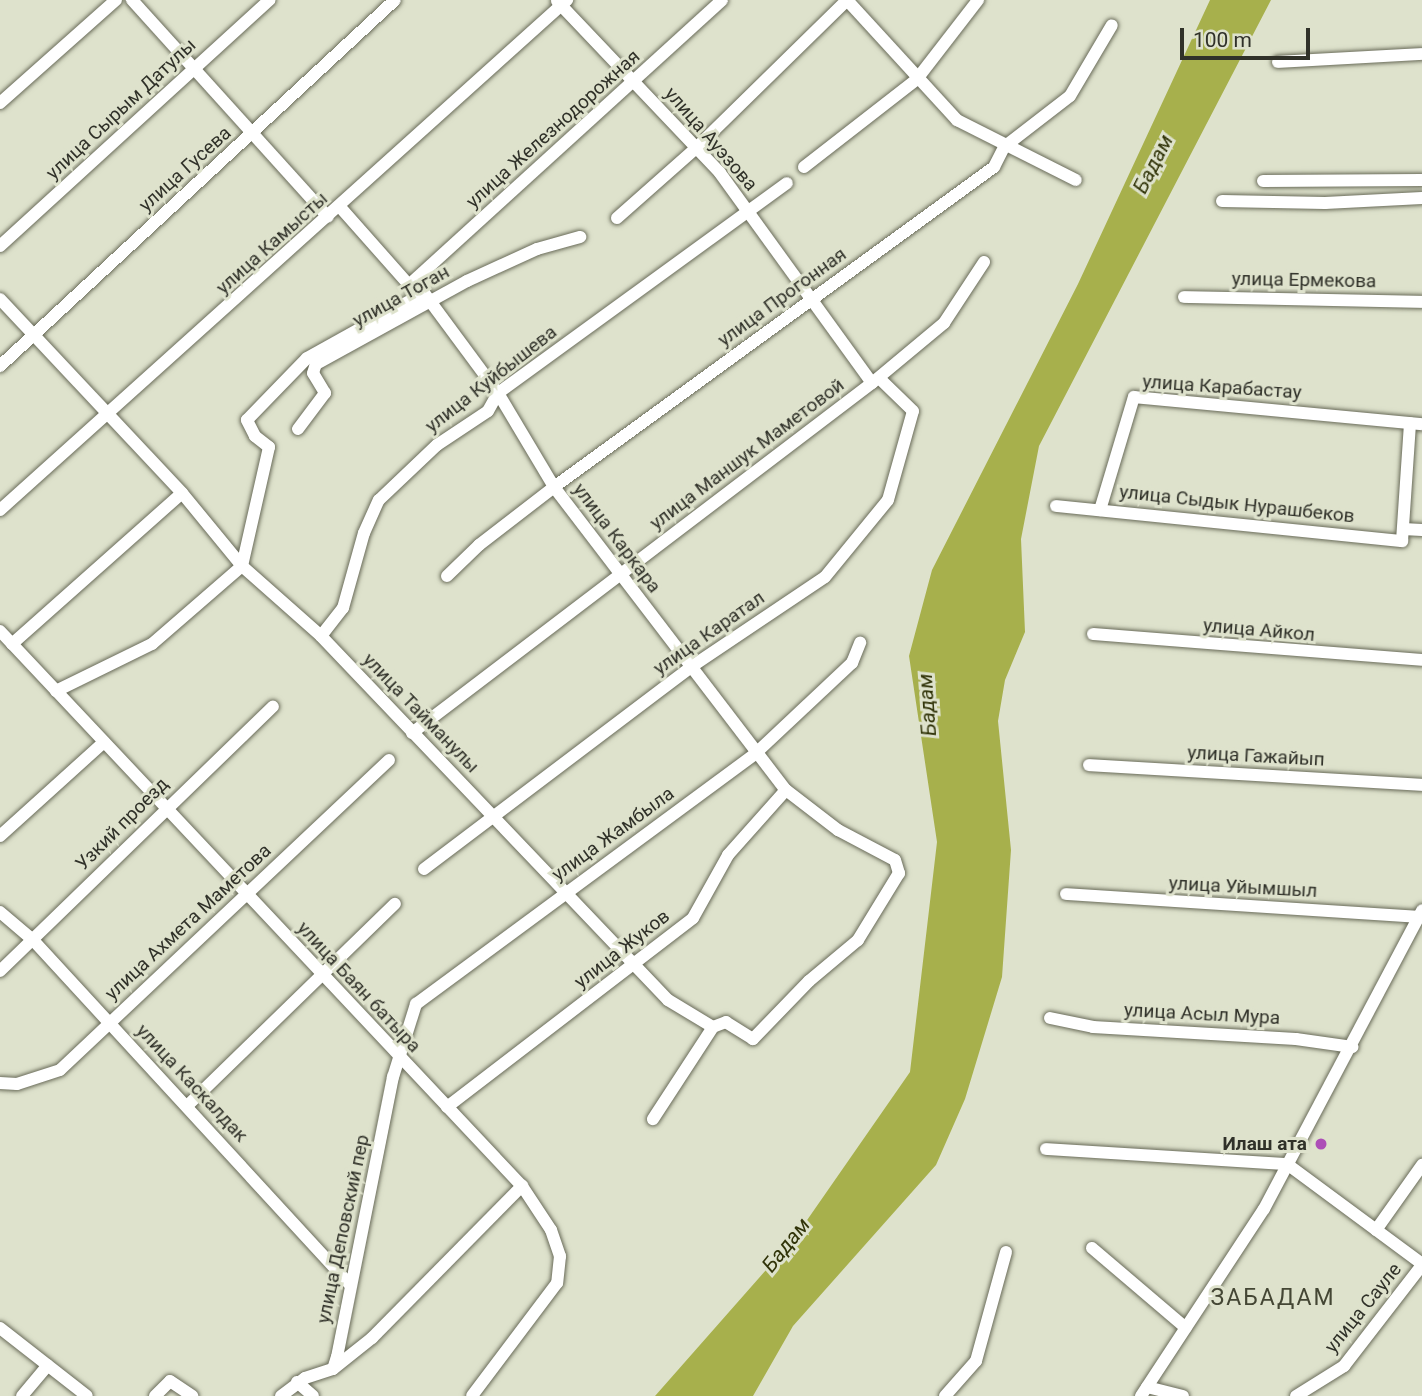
<!DOCTYPE html>
<html>
<head>
<meta charset="utf-8">
<style>
  body { margin:0 }
  #map { position:relative; width:1422px; height:1396px; overflow:hidden; background:#dee2cc; font-family:Roboto,sans-serif }
  div>[style] { position:absolute }
  .water>* { inset:0; background:#a7b04c }
  .roads { filter:drop-shadow(0 0 2px #696b59) drop-shadow(0 0 2px #696b59) }
  .minor>* { height:12px; margin:-6px; padding:0 6px; transform-origin:6px; border-radius:6px; background:#fff }
  .dots>* { width:19px; height:19px; translate:-50% -50%; box-sizing:border-box; border:4px solid #dee2cc; border-radius:50% }
  span { translate:-50% -50%; white-space:nowrap; text-align:center; line-height:1.15; -webkit-text-stroke:6px #dee2cc; paint-order:stroke }
  .street-label { font-size:19px; color:#303129 }
  .poi-label { font-size:19px; color:#303129; font-weight:700 }
  .right { translate:-100% -50%; text-align:right }
  .water-label { font-size:21px; color:#313409; font-style:italic }
  .quarter-label { font-size:23px; color:#444634; letter-spacing:2px }
  .scale { position:absolute; left:1180px; top:28px; width:130px; height:32px; box-sizing:border-box; border:4px solid #303129; border-top:0; padding-left:9px; font-size:21px; line-height:24px; white-space:nowrap; color:#303129; -webkit-text-stroke:5px #dee2cc; paint-order:stroke }
</style>
</head>
<body>
<div id="map">
  <div class="water">
    <i style="clip-path:polygon(1210px 0,1271px 0,1039px 446px,1021px 539px,1025px 632px,1005px 680px,998px 721px,1011px 850px,1002px 977px,965px 1099px,936px 1165px,793px 1326px,753px 1396px,655px 1396px,796px 1236px,910px 1072px,937px 842px,909px 656px,932px 570px,1078px 284px)"></i>
  </div>
  <div class="roads">
    <div class="minor">
      <i style="left:132px;top:0;width:292px;rotate:47.9deg"></i>
      <i style="left:847px;top:0;width:163px;rotate:47.5deg"></i>
      <i style="left:957px;top:120px;width:133px;rotate:26.8deg"></i>
      <i style="left:557px;top:1px;width:237px;rotate:46.5deg"></i>
      <i style="left:720px;top:173px;width:259px;rotate:54.1deg"></i>
      <i style="left:1278px;top:62px;width:144px;rotate:-3.2deg"></i>
      <i style="left:0;top:103px;width:155px;rotate:-41.6deg"></i>
      <i style="left:804px;top:167px;width:143px;rotate:-37.9deg"></i>
      <i style="left:917px;top:79px;width:100px;rotate:-52.3deg"></i>
      <i style="left:1263px;top:181px;width:159px;rotate:-0.4deg"></i>
      <i style="left:1222px;top:201px;width:103px;rotate:1.1deg"></i>
      <i style="left:1325px;top:203px;width:97px;rotate:-3deg"></i>
      <i style="left:340px;top:207px;width:104px;rotate:48.5deg"></i>
      <i style="left:409px;top:285px;width:17px;rotate:28deg"></i>
      <i style="left:424px;top:293px;width:124px;rotate:53.5deg"></i>
      <i style="left:498px;top:393px;width:109px;rotate:59.2deg"></i>
      <i style="left:554px;top:487px;width:382px;rotate:52.6deg"></i>
      <i style="left:786px;top:790px;width:66px;rotate:37.6deg"></i>
      <i style="left:838px;top:830px;width:64px;rotate:27.8deg"></i>
      <i style="left:895px;top:860px;width:14px;rotate:73deg"></i>
      <i style="left:899px;top:873px;width:79px;rotate:121.5deg"></i>
      <i style="left:858px;top:940px;width:64px;rotate:140.1deg"></i>
      <i style="left:809px;top:981px;width:81px;rotate:134deg"></i>
      <i style="left:753px;top:1039px;width:32px;rotate:-148deg"></i>
      <i style="left:726px;top:1022px;width:14px;rotate:159deg"></i>
      <i style="left:713px;top:1027px;width:110px;rotate:123.1deg"></i>
      <i style="left:617px;top:218px;width:106px;rotate:-41.5deg"></i>
      <i style="left:696px;top:148px;width:211px;rotate:-44.4deg"></i>
      <i style="left:0;top:246px;width:365px;rotate:-42.4deg"></i>
      <i style="left:409px;top:285px;width:423px;rotate:-42.3deg"></i>
      <i style="left:1184px;top:297px;width:238px;rotate:1.2deg"></i>
      <i style="left:0;top:299px;width:266px;rotate:46.8deg"></i>
      <i style="left:182px;top:493px;width:94px;rotate:50.6deg"></i>
      <i style="left:242px;top:566px;width:106px;rotate:41.5deg"></i>
      <i style="left:321px;top:636px;width:503px;rotate:46.37deg"></i>
      <i style="left:668px;top:1000px;width:52px;rotate:31deg"></i>
      <i style="left:0;top:366px;width:538px;rotate:-42.82deg"></i>
      <i style="left:298px;top:429px;width:45px;rotate:-53.1deg"></i>
      <i style="left:325px;top:393px;width:23px;rotate:-121deg"></i>
      <i style="left:313px;top:373px;width:9px;rotate:-72deg"></i>
      <i style="left:316px;top:364px;width:172px;rotate:-28.8deg"></i>
      <i style="left:467px;top:281px;width:77px;rotate:-24.6deg"></i>
      <i style="left:537px;top:249px;width:45px;rotate:-15.6deg"></i>
      <i style="left:1056px;top:506px;width:348px;rotate:5.8deg"></i>
      <i style="left:1402px;top:541px;width:118px;rotate:-86.1deg"></i>
      <i style="left:0;top:510px;width:763px;rotate:-41.97deg"></i>
      <i style="left:1100px;top:510px;width:118px;rotate:-73.3deg"></i>
      <i style="left:1134px;top:397px;width:289px;rotate:5.4deg"></i>
      <i style="left:1403px;top:529px;width:19px;rotate:3deg"></i>
      <i style="left:447px;top:576px;width:45px;rotate:-44.1deg"></i>
      <i style="left:479px;top:545px;width:95px;rotate:-37.7deg"></i>
      <i style="left:554px;top:487px;width:544px;rotate:-36.03deg"></i>
      <i style="left:994px;top:167px;width:22px;rotate:-63deg"></i>
      <i style="left:1004px;top:147px;width:83px;rotate:-37.7deg"></i>
      <i style="left:1070px;top:96px;width:82px;rotate:-59.4deg"></i>
      <i style="left:0;top:631px;width:762px;rotate:46.76deg"></i>
      <i style="left:522px;top:1186px;width:53px;rotate:56.6deg"></i>
      <i style="left:551px;top:1230px;width:28px;rotate:71deg"></i>
      <i style="left:560px;top:1256px;width:27px;rotate:96deg"></i>
      <i style="left:557px;top:1283px;width:141px;rotate:127deg"></i>
      <i style="left:1093px;top:634px;width:330px;rotate:4.5deg"></i>
      <i style="left:321px;top:636px;width:36px;rotate:-52deg"></i>
      <i style="left:343px;top:608px;width:78px;rotate:-74.4deg"></i>
      <i style="left:364px;top:533px;width:36px;rotate:-66deg"></i>
      <i style="left:379px;top:500px;width:80px;rotate:-43.5deg"></i>
      <i style="left:437px;top:445px;width:61px;rotate:-33.7deg"></i>
      <i style="left:488px;top:411px;width:21px;rotate:-61deg"></i>
      <i style="left:498px;top:393px;width:357px;rotate:-36deg"></i>
      <i style="left:12px;top:644px;width:227px;rotate:-41.6deg"></i>
      <i style="left:56px;top:691px;width:107px;rotate:-26.1deg"></i>
      <i style="left:152px;top:644px;width:119px;rotate:-40.9deg"></i>
      <i style="left:242px;top:566px;width:122px;rotate:-77.2deg"></i>
      <i style="left:269px;top:447px;width:18px;rotate:-142deg"></i>
      <i style="left:255px;top:436px;width:18px;rotate:-117deg"></i>
      <i style="left:247px;top:420px;width:86px;rotate:-45.9deg"></i>
      <i style="left:307px;top:358px;width:134px;rotate:-29.1deg"></i>
      <i style="left:412px;top:733px;width:578px;rotate:-37.27deg"></i>
      <i style="left:872px;top:383px;width:94px;rotate:-39.8deg"></i>
      <i style="left:944px;top:323px;width:73px;rotate:-56.7deg"></i>
      <i style="left:1089px;top:765px;width:334px;rotate:3.4deg"></i>
      <i style="left:0;top:836px;width:140px;rotate:-42.1deg"></i>
      <i style="left:424px;top:869px;width:335px;rotate:-37.1deg"></i>
      <i style="left:691px;top:667px;width:161px;rotate:-33.9deg"></i>
      <i style="left:825px;top:577px;width:99px;rotate:-50.7deg"></i>
      <i style="left:888px;top:500px;width:92px;rotate:-74.3deg"></i>
      <i style="left:913px;top:411px;width:47px;rotate:-135.9deg"></i>
      <i style="left:1066px;top:894px;width:353px;rotate:3.7deg"></i>
      <i style="left:0;top:912px;width:43px;rotate:40.3deg"></i>
      <i style="left:33px;top:940px;width:469px;rotate:47.4deg"></i>
      <i style="left:0;top:971px;width:380px;rotate:-44.1deg"></i>
      <i style="left:1050px;top:1018px;width:44px;rotate:11.8deg"></i>
      <i style="left:1093px;top:1027px;width:203px;rotate:3.4deg"></i>
      <i style="left:1296px;top:1039px;width:57px;rotate:8.1deg"></i>
      <i style="left:0;top:1083px;width:17px;rotate:3deg"></i>
      <i style="left:17px;top:1084px;width:45px;rotate:-18deg"></i>
      <i style="left:60px;top:1070px;width:452px;rotate:-43.3deg"></i>
      <i style="left:187px;top:1106px;width:290px;rotate:-44.2deg"></i>
      <i style="left:447px;top:1107px;width:310px;rotate:-37.5deg"></i>
      <i style="left:693px;top:918px;width:72px;rotate:-60.9deg"></i>
      <i style="left:728px;top:855px;width:87px;rotate:-48.3deg"></i>
      <i style="left:1046px;top:1149px;width:241px;rotate:3.6deg"></i>
      <i style="left:1287px;top:1164px;width:168px;rotate:36.5deg"></i>
      <i style="left:1376px;top:1230px;width:80px;rotate:-54.7deg"></i>
      <i style="left:1092px;top:1248px;width:123px;rotate:40.4deg"></i>
      <i style="left:0;top:1328px;width:110px;rotate:38deg"></i>
      <i style="left:333px;top:1369px;width:50px;rotate:-38.5deg"></i>
      <i style="left:372px;top:1338px;width:214px;rotate:-45.4deg"></i>
      <i style="left:297px;top:1382px;width:21px;rotate:41deg"></i>
      <i style="left:1147px;top:1387px;width:37px;rotate:14deg"></i>
      <i style="left:22px;top:1396px;width:40px;rotate:-50deg"></i>
      <i style="left:155px;top:1396px;width:21px;rotate:-45deg"></i>
      <i style="left:170px;top:1381px;width:27px;rotate:34deg"></i>
      <i style="left:281px;top:1396px;width:30px;rotate:-37deg"></i>
      <i style="left:305px;top:1378px;width:29px;rotate:-18deg"></i>
      <i style="left:333px;top:1369px;width:13px;rotate:-72deg"></i>
      <i style="left:337px;top:1357px;width:286px;rotate:-78.7deg"></i>
      <i style="left:393px;top:1077px;width:77px;rotate:-72.5deg"></i>
      <i style="left:416px;top:1004px;width:423px;rotate:-36.4deg"></i>
      <i style="left:756px;top:753px;width:132px;rotate:-43.2deg"></i>
      <i style="left:852px;top:663px;width:22px;rotate:-68deg"></i>
      <i style="left:945px;top:1396px;width:47px;rotate:-48.5deg"></i>
      <i style="left:976px;top:1361px;width:113px;rotate:-74.6deg"></i>
      <i style="left:1141px;top:1396px;width:224px;rotate:-56.7deg"></i>
      <i style="left:1264px;top:1209px;width:338px;rotate:-62.1deg"></i>
      <i style="left:1296px;top:1396px;width:57px;rotate:-32deg"></i>
      <i style="left:1344px;top:1366px;width:128px;rotate:-52.3deg"></i>
    </div>
  </div>
  <div class="dots">
    <i style="left:1321px;top:1144px;background:#ad4eb7"></i>
  </div>
  <div class="street-label">
    <span style="left:121px;top:109px;rotate:-43deg">улица Сырым Датулы</span>
    <span style="left:553px;top:129px;rotate:-42deg">улица Железнодорожная</span>
    <span style="left:711px;top:139px;rotate:49deg">улица Ауэзова</span>
    <span style="left:185px;top:169px;rotate:-42deg">улица Гусева</span>
    <span style="left:272px;top:243px;rotate:-42deg">улица Камысты</span>
    <span style="left:1304px;top:280px;rotate:1deg">улица Ермекова</span>
    <span style="left:401px;top:296px;rotate:-29deg">улица Тоган</span>
    <span style="left:782px;top:297px;rotate:-36deg">улица Прогонная</span>
    <span style="left:491px;top:379px;rotate:-38deg">улица Куйбышева</span>
    <span style="left:1222px;top:387px;rotate:4deg">улица Карабастау</span>
    <span style="left:747px;top:454px;rotate:-37deg">улица Маншук Маметовой</span>
    <span style="left:1237px;top:504px;rotate:6deg">улица Сыдык Нурашбеков</span>
    <span style="left:617px;top:538px;rotate:53deg">улица Каркара</span>
    <span style="left:1259px;top:630px;rotate:5deg">улица Айкол</span>
    <span style="left:709px;top:633px;rotate:-35deg">улица Каратал</span>
    <span style="left:421px;top:713px;rotate:46deg">улица Тайманулы</span>
    <span style="left:1256px;top:756px;rotate:3deg">улица Гажайып</span>
    <span style="left:122px;top:824px;rotate:-45deg">Узкий проезд</span>
    <span style="left:613px;top:834px;rotate:-36deg">улица Жамбыла</span>
    <span style="left:1243px;top:887px;rotate:3deg">улица Уйымшыл</span>
    <span style="left:188px;top:922px;rotate:-43deg">улица Ахмета Маметова</span>
    <span style="left:622px;top:949px;rotate:-38deg">улица Жуков</span>
    <span style="left:359px;top:987px;rotate:47deg">улица Баян батыра</span>
    <span style="left:1202px;top:1014px;rotate:3deg">улица Асыл Мура</span>
    <span style="left:192px;top:1083px;rotate:47deg">улица Каскалдак</span>
    <span style="left:343px;top:1229px;rotate:-78deg">улица Деповский пер</span>
    <span style="left:1363px;top:1308px;rotate:-51deg">улица Сауле</span>
  </div>
  <div class="poi-label">
    <span class="right" style="left:1307px;top:1144px">Илаш ата</span>
  </div>
  <div class="water-label">
    <span style="left:1153px;top:164px;rotate:-63deg">Бадам</span>
    <span style="left:927px;top:705px;rotate:-94deg">Бадам</span>
    <span style="left:786px;top:1245px;rotate:-51deg">Бадам</span>
  </div>
  <div class="quarter-label">
    <span style="left:1273px;top:1298px">ЗАБАДАМ</span>
  </div>
  <div class="scale">100 m</div>
</div>
</body>
</html>
